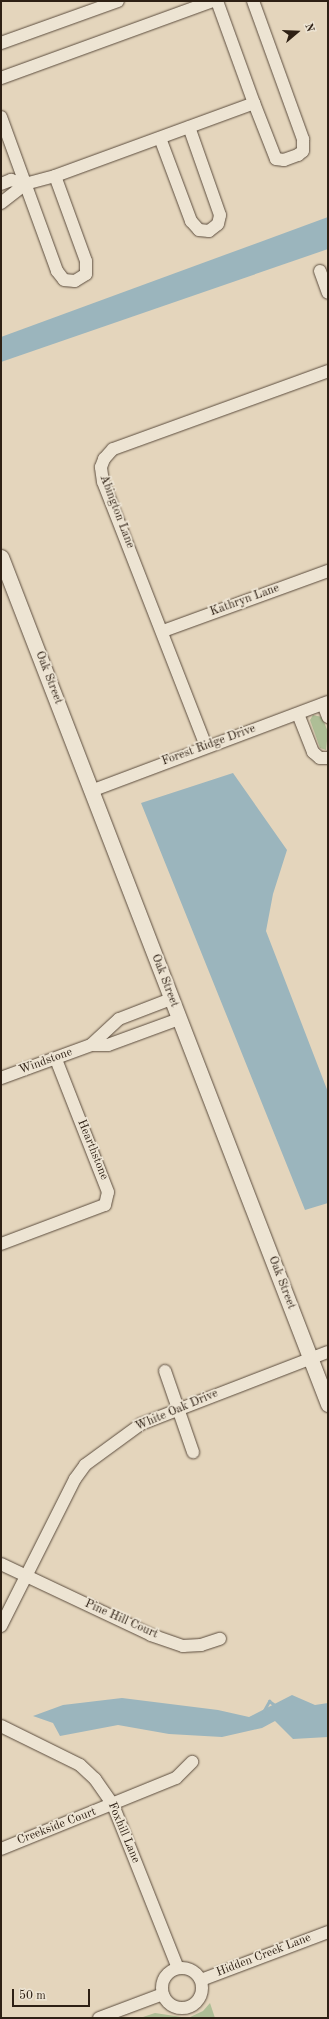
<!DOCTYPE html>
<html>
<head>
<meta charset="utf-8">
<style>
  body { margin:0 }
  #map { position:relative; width:329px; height:2019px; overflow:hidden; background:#e4d5bc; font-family:"Old Standard TT",serif }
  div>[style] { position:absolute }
  .green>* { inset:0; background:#aebe96 }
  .water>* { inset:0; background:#9bb5bd }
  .stream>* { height:3px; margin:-1.5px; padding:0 1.5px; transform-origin:1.5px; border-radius:1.5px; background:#9bb5bd }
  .roads { filter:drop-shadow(0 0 1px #5c4d3e) drop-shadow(0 0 1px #5c4d3e) }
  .minor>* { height:12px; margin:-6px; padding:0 6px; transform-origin:6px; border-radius:6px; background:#ede4d3 }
  .minor>.ring { margin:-6px; padding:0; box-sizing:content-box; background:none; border:12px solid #ede4d3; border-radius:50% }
  .tertiary>* { height:15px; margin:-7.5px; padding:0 7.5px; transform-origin:7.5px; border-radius:7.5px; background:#ede4d3 }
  span { translate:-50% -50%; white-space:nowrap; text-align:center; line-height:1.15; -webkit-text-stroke:3.5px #ede4d3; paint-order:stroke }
  .street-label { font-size:12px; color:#2e2014 }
  .frame { position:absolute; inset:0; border:2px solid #2e2014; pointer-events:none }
  .north { position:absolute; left:277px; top:12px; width:40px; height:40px; -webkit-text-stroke:3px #ede4d3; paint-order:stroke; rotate:71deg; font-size:11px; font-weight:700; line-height:16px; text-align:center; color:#2e2014 }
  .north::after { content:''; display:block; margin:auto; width:14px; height:18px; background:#2e2014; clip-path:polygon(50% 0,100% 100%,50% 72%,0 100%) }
  .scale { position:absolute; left:12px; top:1989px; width:78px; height:18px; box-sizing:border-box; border:2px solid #2e2014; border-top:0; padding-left:5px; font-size:12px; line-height:14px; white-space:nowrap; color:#2e2014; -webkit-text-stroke:3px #ede4d3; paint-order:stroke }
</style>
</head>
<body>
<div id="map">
  <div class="green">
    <i style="clip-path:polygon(313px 715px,322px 717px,328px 732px,326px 750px,320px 748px,310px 720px)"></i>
    <i style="clip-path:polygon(210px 2003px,215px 2018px,143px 2018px,143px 2017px,155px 2013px,188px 2018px,203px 2011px)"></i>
  </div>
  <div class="water">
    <i style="clip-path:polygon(328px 217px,328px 249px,1px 362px,1px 337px)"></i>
    <i style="clip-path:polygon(233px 773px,287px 850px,273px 894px,266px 931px,328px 1092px,328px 1203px,305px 1210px,141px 803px)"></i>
    <i style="clip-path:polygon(292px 1695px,315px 1705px,328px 1703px,328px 1737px,293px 1739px,275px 1721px,262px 1728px,222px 1737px,169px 1734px,118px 1725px,60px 1736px,53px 1723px,33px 1716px,63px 1705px,122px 1698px,218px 1710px,249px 1717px)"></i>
  </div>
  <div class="stream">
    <i style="left:263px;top:1712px;width:13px;rotate:-61deg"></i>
    <i style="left:269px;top:1701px;width:9px;rotate:36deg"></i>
  </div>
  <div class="roads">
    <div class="minor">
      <i style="left:217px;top:1px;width:109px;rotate:70.1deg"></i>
      <i style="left:1px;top:43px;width:124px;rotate:-19.7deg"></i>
      <i style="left:1px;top:78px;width:225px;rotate:-20deg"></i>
      <i style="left:1px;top:117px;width:164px;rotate:70deg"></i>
      <i style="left:57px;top:271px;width:11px;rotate:52deg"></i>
      <i style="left:64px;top:280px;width:11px;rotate:5deg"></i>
      <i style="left:75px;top:281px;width:13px;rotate:-32deg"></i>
      <i style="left:86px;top:274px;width:13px;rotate:-90deg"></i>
      <i style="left:86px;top:261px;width:90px;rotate:-110deg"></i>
      <i style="left:160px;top:138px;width:89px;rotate:69.5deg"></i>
      <i style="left:191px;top:221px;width:12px;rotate:48deg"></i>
      <i style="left:199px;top:230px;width:10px;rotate:6deg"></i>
      <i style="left:209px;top:231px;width:11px;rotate:-38deg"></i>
      <i style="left:218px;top:224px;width:9px;rotate:-77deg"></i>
      <i style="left:220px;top:215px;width:93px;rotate:-109.4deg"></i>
      <i style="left:1px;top:184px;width:11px;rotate:-22deg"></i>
      <i style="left:11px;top:180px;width:15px;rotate:16deg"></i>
      <i style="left:1px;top:203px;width:31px;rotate:-38deg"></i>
      <i style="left:25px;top:184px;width:31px;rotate:-15deg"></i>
      <i style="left:55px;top:176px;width:212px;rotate:-20.1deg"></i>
      <i style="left:254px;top:103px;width:60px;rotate:68.6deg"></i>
      <i style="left:276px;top:159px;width:8px;rotate:7deg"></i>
      <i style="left:284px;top:160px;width:15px;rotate:-20deg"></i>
      <i style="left:298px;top:155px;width:6px;rotate:-39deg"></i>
      <i style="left:303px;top:151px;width:12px;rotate:-90deg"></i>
      <i style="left:303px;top:139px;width:147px;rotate:-109.9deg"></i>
      <i style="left:320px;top:271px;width:23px;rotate:70deg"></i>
      <i style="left:163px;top:631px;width:176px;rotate:-20deg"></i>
      <i style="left:323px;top:704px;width:14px;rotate:69deg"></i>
      <i style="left:298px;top:714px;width:41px;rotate:68.5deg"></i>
      <i style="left:313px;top:752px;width:9px;rotate:41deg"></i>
      <i style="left:320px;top:758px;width:8px"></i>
      <i style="left:206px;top:746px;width:283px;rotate:-111.3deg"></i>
      <i style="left:103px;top:482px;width:15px;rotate:-98deg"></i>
      <i style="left:101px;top:467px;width:9px;rotate:-69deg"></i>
      <i style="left:104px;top:459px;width:13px;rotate:-48deg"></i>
      <i style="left:113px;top:449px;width:229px;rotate:-19.9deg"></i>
      <i style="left:91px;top:791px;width:253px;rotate:-20.6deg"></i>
      <i style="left:91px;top:1045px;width:38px;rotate:-43deg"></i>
      <i style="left:119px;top:1019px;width:56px;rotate:-21deg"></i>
      <i style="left:1px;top:1078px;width:96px;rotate:-20.1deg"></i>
      <i style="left:91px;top:1045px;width:17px"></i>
      <i style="left:108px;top:1045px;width:76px;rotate:-20.1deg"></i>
      <i style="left:1px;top:1244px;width:111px;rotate:-20.6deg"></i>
      <i style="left:105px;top:1205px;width:13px;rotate:-77deg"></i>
      <i style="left:108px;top:1192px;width:143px;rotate:-111.4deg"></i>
      <i style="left:165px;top:1371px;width:86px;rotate:70.9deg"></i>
      <i style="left:1px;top:1564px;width:166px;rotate:25.3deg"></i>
      <i style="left:151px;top:1635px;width:34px;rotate:19deg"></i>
      <i style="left:183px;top:1646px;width:18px;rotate:-3deg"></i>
      <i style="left:201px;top:1645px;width:20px;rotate:-18deg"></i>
      <i style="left:1px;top:1626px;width:165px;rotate:-63.3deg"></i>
      <i style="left:75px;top:1479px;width:17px;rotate:-54deg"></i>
      <i style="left:85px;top:1465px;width:69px;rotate:-36.2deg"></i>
      <i style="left:141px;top:1424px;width:200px;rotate:-21.1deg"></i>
      <i style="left:1px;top:1726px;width:88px;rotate:26.3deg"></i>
      <i style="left:80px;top:1765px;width:21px;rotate:43deg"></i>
      <i style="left:95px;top:1779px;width:32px;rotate:55deg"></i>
      <i style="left:113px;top:1805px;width:175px;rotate:68.3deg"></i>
      <i style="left:1px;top:1849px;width:189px;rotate:-22.1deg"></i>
      <i style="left:176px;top:1778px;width:23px;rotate:-45deg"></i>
      <i class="ring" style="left:162px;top:1968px;width:28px;height:28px"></i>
      <i style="left:201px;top:1980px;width:136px;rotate:-20.7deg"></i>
      <i style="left:99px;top:2018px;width:68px;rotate:-20.6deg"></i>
    </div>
    <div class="tertiary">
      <i style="left:1px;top:557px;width:908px;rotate:68.89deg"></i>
    </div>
  </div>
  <div class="street-label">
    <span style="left:116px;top:512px;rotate:69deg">Abington Lane</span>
    <span style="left:245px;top:601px;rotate:-20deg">Kathryn Lane</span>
    <span style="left:48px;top:678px;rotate:69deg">Oak Street</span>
    <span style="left:209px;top:746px;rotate:-20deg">Forest Ridge Drive</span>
    <span style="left:164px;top:981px;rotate:69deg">Oak Street</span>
    <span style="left:46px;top:1062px;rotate:-20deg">Windstone</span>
    <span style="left:92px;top:1150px;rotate:68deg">Hearthstone</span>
    <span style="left:281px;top:1283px;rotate:69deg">Oak Street</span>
    <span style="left:177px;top:1411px;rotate:-23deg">White Oak Drive</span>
    <span style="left:121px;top:1620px;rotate:24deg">Pine Hill Court</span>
    <span style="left:57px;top:1827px;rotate:-21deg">Creekside Court</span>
    <span style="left:123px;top:1833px;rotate:67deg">Foxhill Lane</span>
    <span style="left:264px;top:1956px;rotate:-21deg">Hidden Creek Lane</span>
  </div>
  <div class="frame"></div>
  <div class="north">N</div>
  <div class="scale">50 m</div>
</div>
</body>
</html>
